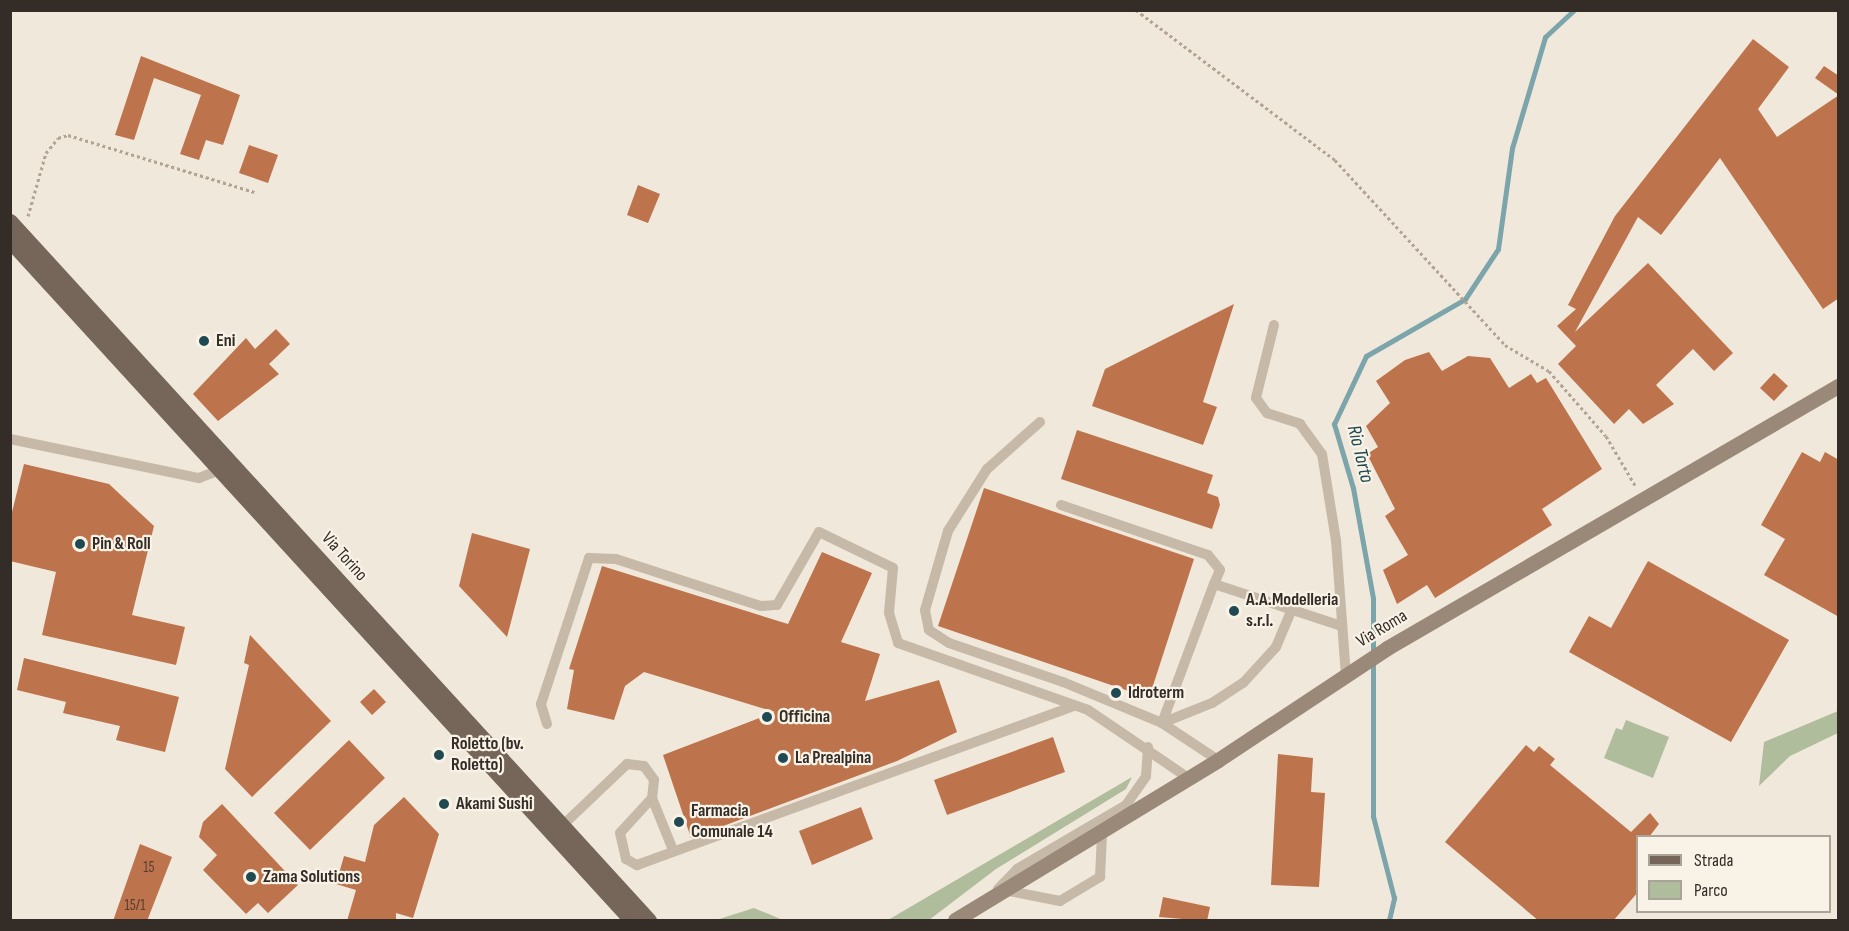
<!DOCTYPE html>
<html>
<head>
<meta charset="utf-8">
<style>
  body { margin:0 }
  #map { position:relative; width:1849px; height:931px; overflow:hidden; background:#f0e8db; font-family:"Sofia Sans Condensed",sans-serif }
  div>[style] { position:absolute }
  .green>* { inset:0; background:#afbd9c }
  .stream>* { height:5px; margin:-2.5px; padding:0 2.5px; transform-origin:2.5px; border-radius:2.5px; background:#7ca4ab }
  .building>* { inset:0; background:#bd734b }
  .path>* { height:3px; margin-top:-1.5px; transform-origin:0; background:repeating-linear-gradient(90deg,#b2a392 0 3px,transparent 0 6px) }
  .lane>* { height:10px; margin:-5px; padding:0 5px; transform-origin:5px; border-radius:5px; background:#c7b9a8 }
  .secondary>* { height:15px; margin:-7.5px; padding:0 7.5px; transform-origin:7.5px; border-radius:7.5px; background:#9a8979 }
  .primary>* { height:15px; margin:-7.5px; padding:0 7.5px; transform-origin:7.5px; border-radius:7.5px; background:#756659 }
  .dots>* { width:16px; height:16px; translate:-50% -50%; box-sizing:border-box; border:3px solid #f8f2e7; border-radius:50% }
  span { translate:-50% -50%; white-space:nowrap; text-align:center; line-height:1.15; -webkit-text-stroke:4.5px #f8f2e7; paint-order:stroke }
  .number-label { font-size:15px; color:#563e30 }
  .number-label span { -webkit-text-stroke-width:0 }
  .poi-label { font-size:18px; color:#342d27; font-weight:700 }
  .left { translate:0 -50%; text-align:left }
  .street-label { font-size:18px; color:#342d27 }
  .water-label { font-size:20px; color:#204a52; font-style:italic }
  .frame { position:absolute; inset:0; border:12px solid #342d27; pointer-events:none }
  .legend { position:absolute; left:1636px; top:835px; width:195px; height:78px; box-sizing:border-box; background:#f8f2e7; border:2px solid #aaa39a; margin:0; padding:8px 10px; list-style:none; font-size:18px; color:#342d27 }
  .legend li { display:flex; align-items:center; gap:12px; height:30px }
  .legend b { width:30px; border:2px solid #aaa39a }
</style>
</head>
<body>
<div id="map">
  <div class="green">
    <i style="clip-path:polygon(1838px 711px,1838px 733px,1790px 756px,1759px 786px,1764px 742px)"></i>
    <i style="clip-path:polygon(1626px 720px,1669px 737px,1653px 778px,1604px 758px,1616px 728px,1622px 730px)"></i>
    <i style="clip-path:polygon(1132px 777px,1126px 789px,996px 869px,929px 920px,888px 920px)"></i>
    <i style="clip-path:polygon(754px 908px,783px 920px,716px 920px)"></i>
  </div>
  <div class="stream">
    <i style="left:1389px;top:920px;width:23px;rotate:-77deg"></i>
    <i style="left:1394px;top:898px;width:85px;rotate:-104.4deg"></i>
    <i style="left:1373px;top:816px;width:218px;rotate:-90deg"></i>
    <i style="left:1373px;top:598px;width:112px;rotate:-100.3deg"></i>
    <i style="left:1353px;top:488px;width:67px;rotate:-106.5deg"></i>
    <i style="left:1334px;top:424px;width:75px;rotate:-64.8deg"></i>
    <i style="left:1366px;top:356px;width:114px;rotate:-29.9deg"></i>
    <i style="left:1465px;top:299px;width:60px;rotate:-56.6deg"></i>
    <i style="left:1498px;top:249px;width:102px;rotate:-82.1deg"></i>
    <i style="left:1512px;top:148px;width:116px;rotate:-73.4deg"></i>
    <i style="left:1545px;top:37px;width:40px;rotate:-43deg"></i>
  </div>
  <div class="building">
    <i style="clip-path:polygon(1753px 39px,1789px 67px,1758px 109px,1777px 137px,1839px 95px,1839px 298px,1823px 309px,1720px 158px,1661px 235px,1638px 217px,1575px 332px,1648px 263px,1733px 353px,1714px 371px,1693px 349px,1656px 385px,1674px 404px,1643px 424px,1629px 409px,1614px 424px,1558px 364px,1576px 346px,1557px 326px,1576px 309px,1568px 305px,1615px 216px)"></i>
    <i style="clip-path:polygon(141px 56px,240px 95px,223px 145px,206px 140px,199px 160px,180px 154px,201px 95px,154px 78px,134px 140px,115px 135px)"></i>
    <i style="clip-path:polygon(1824px 66px,1839px 76px,1839px 95px,1815px 78px)"></i>
    <i style="clip-path:polygon(249px 145px,278px 155px,268px 183px,239px 173px)"></i>
    <i style="clip-path:polygon(638px 185px,660px 194px,648px 223px,627px 215px)"></i>
    <i style="clip-path:polygon(1234px 304px,1203px 402px,1217px 407px,1203px 445px,1092px 406px,1105px 369px)"></i>
    <i style="clip-path:polygon(276px 329px,290px 344px,269px 364px,279px 374px,218px 421px,193px 394px,246px 338px,255px 349px)"></i>
    <i style="clip-path:polygon(1429px 352px,1442px 371px,1468px 356px,1490px 358px,1509px 388px,1531px 374px,1537px 383px,1546px 378px,1602px 469px,1542px 509px,1552px 525px,1435px 598px,1427px 585px,1397px 604px,1383px 570px,1408px 555px,1385px 516px,1395px 509px,1367px 454px,1378px 447px,1366px 426px,1390px 403px,1376px 381px,1405px 360px)"></i>
    <i style="clip-path:polygon(1774px 373px,1788px 386px,1774px 401px,1760px 388px)"></i>
    <i style="clip-path:polygon(1077px 430px,1213px 475px,1207px 493px,1218px 497px,1220px 505px,1212px 529px,1061px 479px)"></i>
    <i style="clip-path:polygon(1802px 452px,1820px 462px,1825px 452px,1839px 460px,1839px 617px,1764px 575px,1785px 539px,1761px 525px)"></i>
    <i style="clip-path:polygon(24px 464px,109px 484px,154px 526px,132px 615px,185px 627px,176px 665px,42px 635px,56px 572px,10px 561px,10px 520px)"></i>
    <i style="clip-path:polygon(984px 488px,1194px 559px,1149px 698px,938px 626px)"></i>
    <i style="clip-path:polygon(472px 533px,530px 549px,507px 637px,459px 586px)"></i>
    <i style="clip-path:polygon(822px 552px,872px 573px,841px 642px,880px 654px,865px 701px,939px 680px,957px 732px,897px 761px,691px 838px,663px 755px,775px 712px,644px 672px,625px 686px,614px 720px,567px 709px,574px 670px,569px 669px,602px 566px,788px 624px)"></i>
    <i style="clip-path:polygon(1648px 561px,1789px 640px,1731px 742px,1569px 652px,1589px 616px,1611px 628px)"></i>
    <i style="clip-path:polygon(250px 635px,331px 721px,252px 797px,225px 769px,249px 665px,244px 663px)"></i>
    <i style="clip-path:polygon(24px 658px,179px 697px,165px 752px,116px 740px,120px 726px,63px 713px,66px 702px,17px 690px)"></i>
    <i style="clip-path:polygon(374px 689px,386px 702px,372px 715px,360px 702px)"></i>
    <i style="clip-path:polygon(1053px 737px,1065px 772px,947px 815px,934px 780px)"></i>
    <i style="clip-path:polygon(349px 740px,385px 778px,310px 850px,274px 813px)"></i>
    <i style="clip-path:polygon(1526px 745px,1534px 752px,1539px 746px,1555px 759px,1550px 765px,1631px 832px,1650px 813px,1659px 824px,1649px 837px,1636px 837px,1638px 892px,1613px 921px,1539px 921px,1445px 842px)"></i>
    <i style="clip-path:polygon(1278px 754px,1313px 758px,1311px 792px,1325px 793px,1319px 887px,1271px 885px)"></i>
    <i style="clip-path:polygon(404px 797px,439px 834px,413px 918px,396px 913px,396px 921px,347px 921px,356px 890px,336px 884px,344px 856px,365px 862px,374px 825px)"></i>
    <i style="clip-path:polygon(222px 804px,298px 885px,268px 913px,258px 903px,246px 914px,203px 870px,217px 855px,199px 837px,203px 822px)"></i>
    <i style="clip-path:polygon(861px 807px,873px 839px,812px 865px,799px 831px)"></i>
    <i style="clip-path:polygon(140px 844px,172px 857px,147px 921px,113px 921px)"></i>
    <i style="clip-path:polygon(1163px 897px,1210px 907px,1207px 921px,1159px 917px)"></i>
  </div>
  <div class="path">
    <i style="left:1136px;top:10px;width:249px;rotate:37deg"></i>
    <i style="left:1335px;top:160px;width:251px;rotate:47.4deg"></i>
    <i style="left:1505px;top:345px;width:51px;rotate:30.6deg"></i>
    <i style="left:1549px;top:371px;width:86px;rotate:48.8deg"></i>
    <i style="left:1606px;top:436px;width:59px;rotate:59.5deg"></i>
    <i style="left:28px;top:216px;width:66px;rotate:-74.1deg"></i>
    <i style="left:46px;top:153px;width:19px;rotate:-51deg"></i>
    <i style="left:58px;top:138px;width:10px;rotate:-17deg"></i>
    <i style="left:68px;top:135px;width:195px;rotate:17deg"></i>
  </div>
  <div class="lane">
    <i style="left:1274px;top:325px;width:75px;rotate:103.9deg"></i>
    <i style="left:1256px;top:398px;width:19px;rotate:54deg"></i>
    <i style="left:1267px;top:413px;width:35px;rotate:18deg"></i>
    <i style="left:1300px;top:424px;width:37px;rotate:54deg"></i>
    <i style="left:1322px;top:454px;width:87px;rotate:80.8deg"></i>
    <i style="left:1336px;top:540px;width:136px;rotate:85.8deg"></i>
    <i style="left:1040px;top:422px;width:71px;rotate:138.4deg"></i>
    <i style="left:987px;top:469px;width:73px;rotate:122.2deg"></i>
    <i style="left:948px;top:531px;width:82px;rotate:106.2deg"></i>
    <i style="left:925px;top:610px;width:20px;rotate:79deg"></i>
    <i style="left:929px;top:630px;width:24px;rotate:33deg"></i>
    <i style="left:949px;top:643px;width:120px;rotate:18.9deg"></i>
    <i style="left:1063px;top:682px;width:107px;rotate:22.5deg"></i>
    <i style="left:1162px;top:723px;width:67px;rotate:33.5deg"></i>
    <i style="left:10px;top:439px;width:193px;rotate:11.7deg"></i>
    <i style="left:199px;top:478px;width:22px;rotate:-21deg"></i>
    <i style="left:1061px;top:505px;width:155px;rotate:18.8deg"></i>
    <i style="left:1208px;top:555px;width:19px;rotate:51deg"></i>
    <i style="left:1220px;top:570px;width:15px;rotate:113deg"></i>
    <i style="left:1214px;top:584px;width:135px;rotate:18.2deg"></i>
    <i style="left:1162px;top:723px;width:54px;rotate:-21.8deg"></i>
    <i style="left:1212px;top:703px;width:38px;rotate:-33deg"></i>
    <i style="left:1244px;top:682px;width:47px;rotate:-47.6deg"></i>
    <i style="left:1276px;top:647px;width:41px;rotate:-67.2deg"></i>
    <i style="left:1162px;top:723px;width:148px;rotate:-69.5deg"></i>
    <i style="left:547px;top:724px;width:21px;rotate:-107deg"></i>
    <i style="left:541px;top:704px;width:154px;rotate:-71.8deg"></i>
    <i style="left:589px;top:558px;width:27px;rotate:2deg"></i>
    <i style="left:616px;top:559px;width:152px;rotate:18deg"></i>
    <i style="left:761px;top:606px;width:16px;rotate:-4deg"></i>
    <i style="left:777px;top:605px;width:84px;rotate:-60.1deg"></i>
    <i style="left:819px;top:532px;width:82px;rotate:25.9deg"></i>
    <i style="left:893px;top:568px;width:45px;rotate:95.1deg"></i>
    <i style="left:889px;top:613px;width:31px;rotate:73deg"></i>
    <i style="left:898px;top:643px;width:201px;rotate:19.4deg"></i>
    <i style="left:1088px;top:710px;width:120px;rotate:34.1deg"></i>
    <i style="left:652px;top:798px;width:47px;rotate:132.4deg"></i>
    <i style="left:620px;top:833px;width:27px;rotate:77deg"></i>
    <i style="left:626px;top:859px;width:13px;rotate:29deg"></i>
    <i style="left:637px;top:865px;width:466px;rotate:-20deg"></i>
    <i style="left:562px;top:826px;width:90px;rotate:-43.6deg"></i>
    <i style="left:627px;top:764px;width:17px;rotate:7deg"></i>
    <i style="left:644px;top:766px;width:17px;rotate:54deg"></i>
    <i style="left:654px;top:780px;width:18px;rotate:96deg"></i>
    <i style="left:652px;top:798px;width:56px;rotate:68deg"></i>
    <i style="left:998px;top:889px;width:28px;rotate:-46deg"></i>
    <i style="left:1017px;top:869px;width:126px;rotate:-30.4deg"></i>
    <i style="left:1126px;top:805px;width:35px;rotate:-55deg"></i>
    <i style="left:1146px;top:776px;width:29px;rotate:-86deg"></i>
    <i style="left:1009px;top:891px;width:52px;rotate:11.1deg"></i>
    <i style="left:1060px;top:901px;width:47px;rotate:-31deg"></i>
    <i style="left:1100px;top:877px;width:43px;rotate:-87.3deg"></i>
  </div>
  <div class="secondary">
    <i style="left:955px;top:920px;width:308px;rotate:-31.3deg"></i>
    <i style="left:1218px;top:760px;width:203px;rotate:-33.5deg"></i>
    <i style="left:1387px;top:648px;width:522px;rotate:-30.15deg"></i>
  </div>
  <div class="primary">
    <i style="left:10px;top:221px;width:947px;rotate:47.57deg"></i>
    <i style="left:10px;top:241px;width:920px;rotate:47.55deg"></i>
  </div>
  <div class="dots">
    <i style="left:204px;top:341px;background:#204a52"></i>
    <i style="left:80px;top:544px;background:#204a52"></i>
    <i style="left:1234px;top:611px;background:#204a52"></i>
    <i style="left:1116px;top:693px;background:#204a52"></i>
    <i style="left:767px;top:717px;background:#204a52"></i>
    <i style="left:439px;top:755px;background:#204a52"></i>
    <i style="left:783px;top:758px;background:#204a52"></i>
    <i style="left:444px;top:804px;background:#204a52"></i>
    <i style="left:679px;top:822px;background:#204a52"></i>
    <i style="left:251px;top:877px;background:#204a52"></i>
  </div>
  <div class="number-label">
    <span style="left:149px;top:868px">15</span>
    <span style="left:135px;top:906px">15/1</span>
  </div>
  <div class="poi-label">
    <span class="left" style="left:216px;top:341px">Eni</span>
    <span class="left" style="left:92px;top:544px">Pin &amp; Roll</span>
    <span class="left" style="left:1246px;top:611px">A.A.Modelleria<br>s.r.l.</span>
    <span class="left" style="left:1128px;top:693px">Idroterm</span>
    <span class="left" style="left:779px;top:717px">Officina</span>
    <span class="left" style="left:451px;top:755px">Roletto (bv.<br>Roletto)</span>
    <span class="left" style="left:795px;top:758px">La Prealpina</span>
    <span class="left" style="left:456px;top:804px">Akami Sushi</span>
    <span class="left" style="left:691px;top:822px">Farmacia<br>Comunale 14</span>
    <span class="left" style="left:263px;top:877px">Zama Solutions</span>
  </div>
  <div class="street-label">
    <span style="left:344px;top:557px;rotate:48deg">Via Torino</span>
    <span style="left:1382px;top:629px;rotate:-31deg">Via Roma</span>
  </div>
  <div class="water-label">
    <span style="left:1360px;top:454px;rotate:76deg">Rio Torto</span>
  </div>
  <div class="frame"></div>
  <ul class="legend">
  <li><b style="height:8px;background:#756659"></b>Strada</li>
  <li><b style="height:16px;background:#afbd9c"></b>Parco</li>
  </ul>
</div>
</body>
</html>
